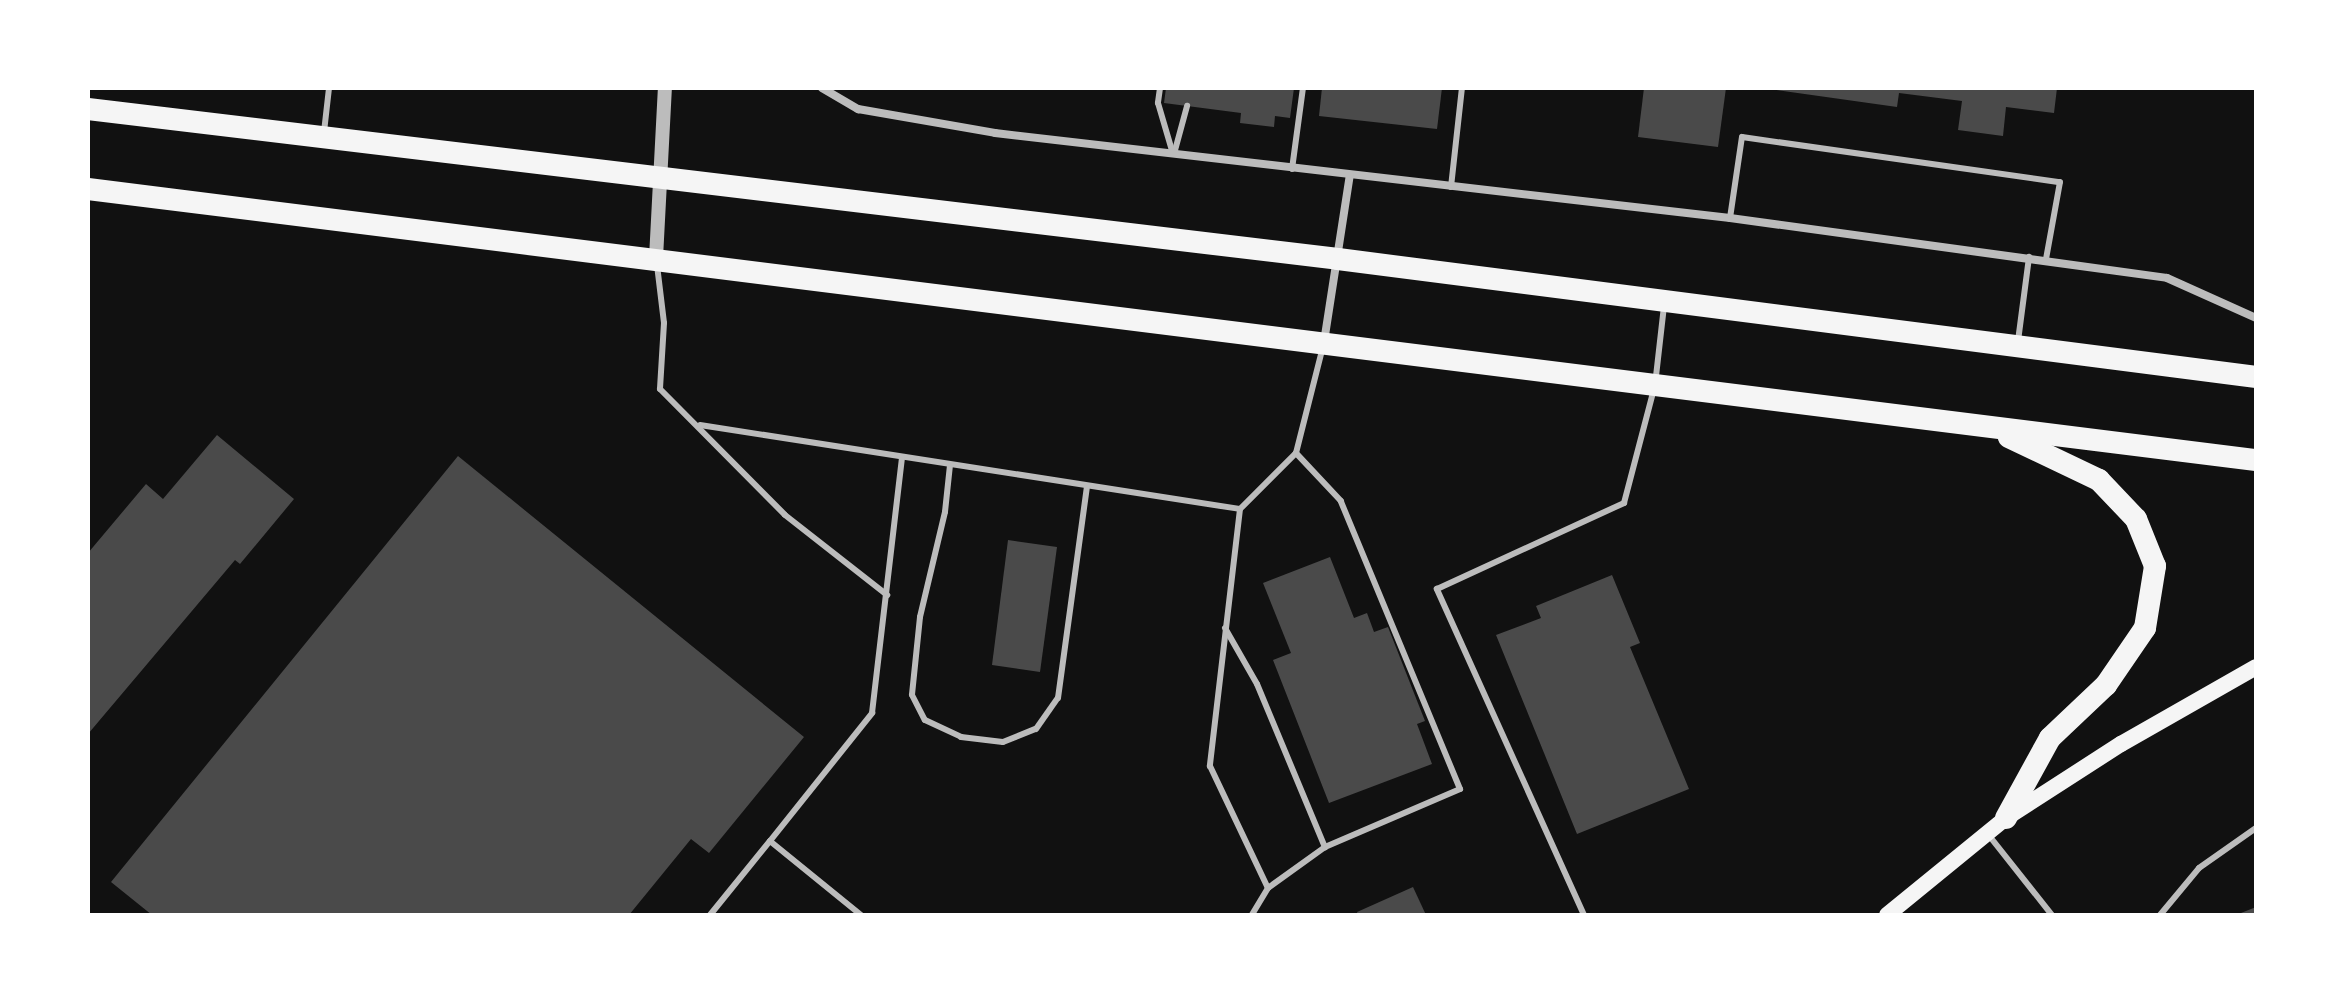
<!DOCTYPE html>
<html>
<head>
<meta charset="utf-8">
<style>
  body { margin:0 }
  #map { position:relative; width:2344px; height:1003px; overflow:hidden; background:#111; font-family:Signika,sans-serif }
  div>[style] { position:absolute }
  .building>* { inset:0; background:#4a4a4a }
  .service>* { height:6px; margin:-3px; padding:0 3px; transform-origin:3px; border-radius:3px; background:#bcbcbc }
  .minor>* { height:8px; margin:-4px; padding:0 4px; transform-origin:4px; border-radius:4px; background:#bcbcbc }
  .tertiary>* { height:14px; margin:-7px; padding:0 7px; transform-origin:7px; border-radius:7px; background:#bcbcbc }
  .secondary>* { height:16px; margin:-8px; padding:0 8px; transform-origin:8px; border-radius:8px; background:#f5f5f5 }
  .trunk>* { height:22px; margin:-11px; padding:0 11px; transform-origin:11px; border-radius:11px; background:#f5f5f5 }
  span { translate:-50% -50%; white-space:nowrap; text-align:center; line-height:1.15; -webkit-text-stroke:6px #fff; paint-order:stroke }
  .frame { position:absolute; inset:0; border:90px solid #fff; pointer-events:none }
</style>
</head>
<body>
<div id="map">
  <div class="building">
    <i style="clip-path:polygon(1166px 88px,1294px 88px,1290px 118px,1275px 116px,1274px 127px,1240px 123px,1241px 113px,1164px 103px)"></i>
    <i style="clip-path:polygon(1322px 88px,1442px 88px,1437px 129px,1319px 116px)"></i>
    <i style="clip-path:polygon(1644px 88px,1726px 88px,1718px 147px,1638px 137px)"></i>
    <i style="clip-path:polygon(1762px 88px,2057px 88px,2054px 113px,2006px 107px,2003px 136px,1958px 130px,1962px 101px,1899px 93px,1897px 107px)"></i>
    <i style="clip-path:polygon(217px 435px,294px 499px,240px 564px,235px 560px,88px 734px,88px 553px,146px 484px,163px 499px)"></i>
    <i style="clip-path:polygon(458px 456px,804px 737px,709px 853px,691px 839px,629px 915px,152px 915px,111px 882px)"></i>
    <i style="clip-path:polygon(1008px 540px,1057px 547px,1040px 672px,992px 665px)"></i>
    <i style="clip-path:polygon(1330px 557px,1354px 618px,1367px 613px,1374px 632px,1388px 627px,1425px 721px,1417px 724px,1432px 764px,1329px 803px,1273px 660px,1291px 653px,1263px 583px)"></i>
    <i style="clip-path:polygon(1612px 575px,1640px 643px,1630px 647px,1689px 789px,1577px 834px,1496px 635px,1541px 618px,1536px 606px)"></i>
    <i style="clip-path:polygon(1413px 887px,1426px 915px,1358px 915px,1357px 912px)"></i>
    <i style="clip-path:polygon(2256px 907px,2256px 915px,2236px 915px)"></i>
  </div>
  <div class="service">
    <i style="left:1160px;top:88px;width:15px;rotate:98deg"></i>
    <i style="left:1158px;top:103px;width:53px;rotate:73.6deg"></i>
    <i style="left:324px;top:132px;width:44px;rotate:-83.5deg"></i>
    <i style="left:1174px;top:154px;width:50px;rotate:-74.8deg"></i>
    <i style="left:1292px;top:169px;width:82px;rotate:-82.3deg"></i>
    <i style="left:1451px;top:187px;width:100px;rotate:-83.7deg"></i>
    <i style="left:1730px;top:218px;width:82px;rotate:-81.6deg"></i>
    <i style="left:1742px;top:137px;width:321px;rotate:8.1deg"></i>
    <i style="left:2060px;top:182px;width:78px;rotate:100.3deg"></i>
    <i style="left:657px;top:265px;width:58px;rotate:83.1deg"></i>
    <i style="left:664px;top:323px;width:66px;rotate:93.5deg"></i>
    <i style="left:660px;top:389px;width:177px;rotate:45.2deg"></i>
    <i style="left:785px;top:515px;width:130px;rotate:38.1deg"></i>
    <i style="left:2018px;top:341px;width:85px;rotate:-82.5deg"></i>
    <i style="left:700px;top:425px;width:546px;rotate:8.84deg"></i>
    <i style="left:1240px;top:509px;width:79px;rotate:-45deg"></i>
    <i style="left:1296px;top:453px;width:110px;rotate:-75.8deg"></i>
    <i style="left:950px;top:465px;width:47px;rotate:96.1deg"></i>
    <i style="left:945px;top:512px;width:108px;rotate:103.4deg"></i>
    <i style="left:920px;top:617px;width:78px;rotate:95.9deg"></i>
    <i style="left:912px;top:695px;width:28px;rotate:63deg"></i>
    <i style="left:925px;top:720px;width:40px;rotate:25deg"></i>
    <i style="left:961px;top:737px;width:42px;rotate:6.8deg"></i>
    <i style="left:1003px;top:742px;width:35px;rotate:-22deg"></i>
    <i style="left:1036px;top:729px;width:38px;rotate:-55deg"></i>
    <i style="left:1058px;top:698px;width:213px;rotate:-82.2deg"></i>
    <i style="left:1240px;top:509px;width:259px;rotate:96.7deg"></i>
    <i style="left:1210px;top:766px;width:135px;rotate:64.6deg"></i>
    <i style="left:1268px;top:888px;width:31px;rotate:121deg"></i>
    <i style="left:1225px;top:628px;width:64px;rotate:60.3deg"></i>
    <i style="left:1257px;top:684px;width:177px;rotate:67.4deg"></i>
    <i style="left:1987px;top:833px;width:105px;rotate:51.6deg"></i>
    <i style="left:1268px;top:888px;width:70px;rotate:-35.7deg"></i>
    <i style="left:1325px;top:847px;width:147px;rotate:-23.2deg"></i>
    <i style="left:1460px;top:789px;width:312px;rotate:-112.5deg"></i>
    <i style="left:1341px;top:501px;width:66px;rotate:-133.2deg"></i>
    <i style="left:710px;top:915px;width:95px;rotate:-51deg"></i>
    <i style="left:861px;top:915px;width:117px;rotate:-140.9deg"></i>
    <i style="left:770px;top:841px;width:164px;rotate:-51.4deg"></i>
    <i style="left:872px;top:713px;width:257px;rotate:-83.3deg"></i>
    <i style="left:1584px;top:915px;width:358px;rotate:-114.3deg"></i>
    <i style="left:1437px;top:589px;width:206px;rotate:-24.7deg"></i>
    <i style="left:1624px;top:503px;width:122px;rotate:-75.3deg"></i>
    <i style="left:1655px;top:385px;width:80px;rotate:-83.5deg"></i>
    <i style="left:2160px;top:915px;width:61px;rotate:-50.3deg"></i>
    <i style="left:2199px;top:868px;width:70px;rotate:-35.1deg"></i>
  </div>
  <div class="minor">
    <i style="left:822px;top:88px;width:42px;rotate:30.3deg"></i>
    <i style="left:858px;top:109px;width:139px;rotate:9.9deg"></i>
    <i style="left:995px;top:133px;width:740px;rotate:6.6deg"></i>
    <i style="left:1730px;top:218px;width:441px;rotate:7.8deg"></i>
    <i style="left:2167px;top:278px;width:98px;rotate:24.2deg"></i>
    <i style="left:1324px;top:342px;width:169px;rotate:-81.2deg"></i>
  </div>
  <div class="tertiary">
    <i style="left:656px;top:258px;width:170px;rotate:-87deg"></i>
  </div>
  <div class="secondary">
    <i style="left:1887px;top:915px;width:154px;rotate:-39.2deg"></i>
    <i style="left:2006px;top:818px;width:137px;rotate:-32.8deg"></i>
    <i style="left:2121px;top:744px;width:155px;rotate:-29.7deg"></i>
  </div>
  <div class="trunk">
    <i style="left:88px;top:109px;width:1259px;rotate:6.84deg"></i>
    <i style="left:1338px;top:259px;width:926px;rotate:7.32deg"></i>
    <i style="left:88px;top:189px;width:2185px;rotate:7.13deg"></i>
    <i style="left:2006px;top:818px;width:91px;rotate:-61.2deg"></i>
    <i style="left:2050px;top:738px;width:77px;rotate:-43.4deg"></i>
    <i style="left:2106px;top:685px;width:69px;rotate:-55.6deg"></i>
    <i style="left:2145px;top:628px;width:63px;rotate:-80.8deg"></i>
    <i style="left:2155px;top:566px;width:51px;rotate:-112deg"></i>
    <i style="left:2136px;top:519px;width:54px;rotate:-133.5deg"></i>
    <i style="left:2099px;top:480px;width:100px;rotate:-154.5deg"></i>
  </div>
  <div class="frame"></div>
</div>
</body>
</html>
